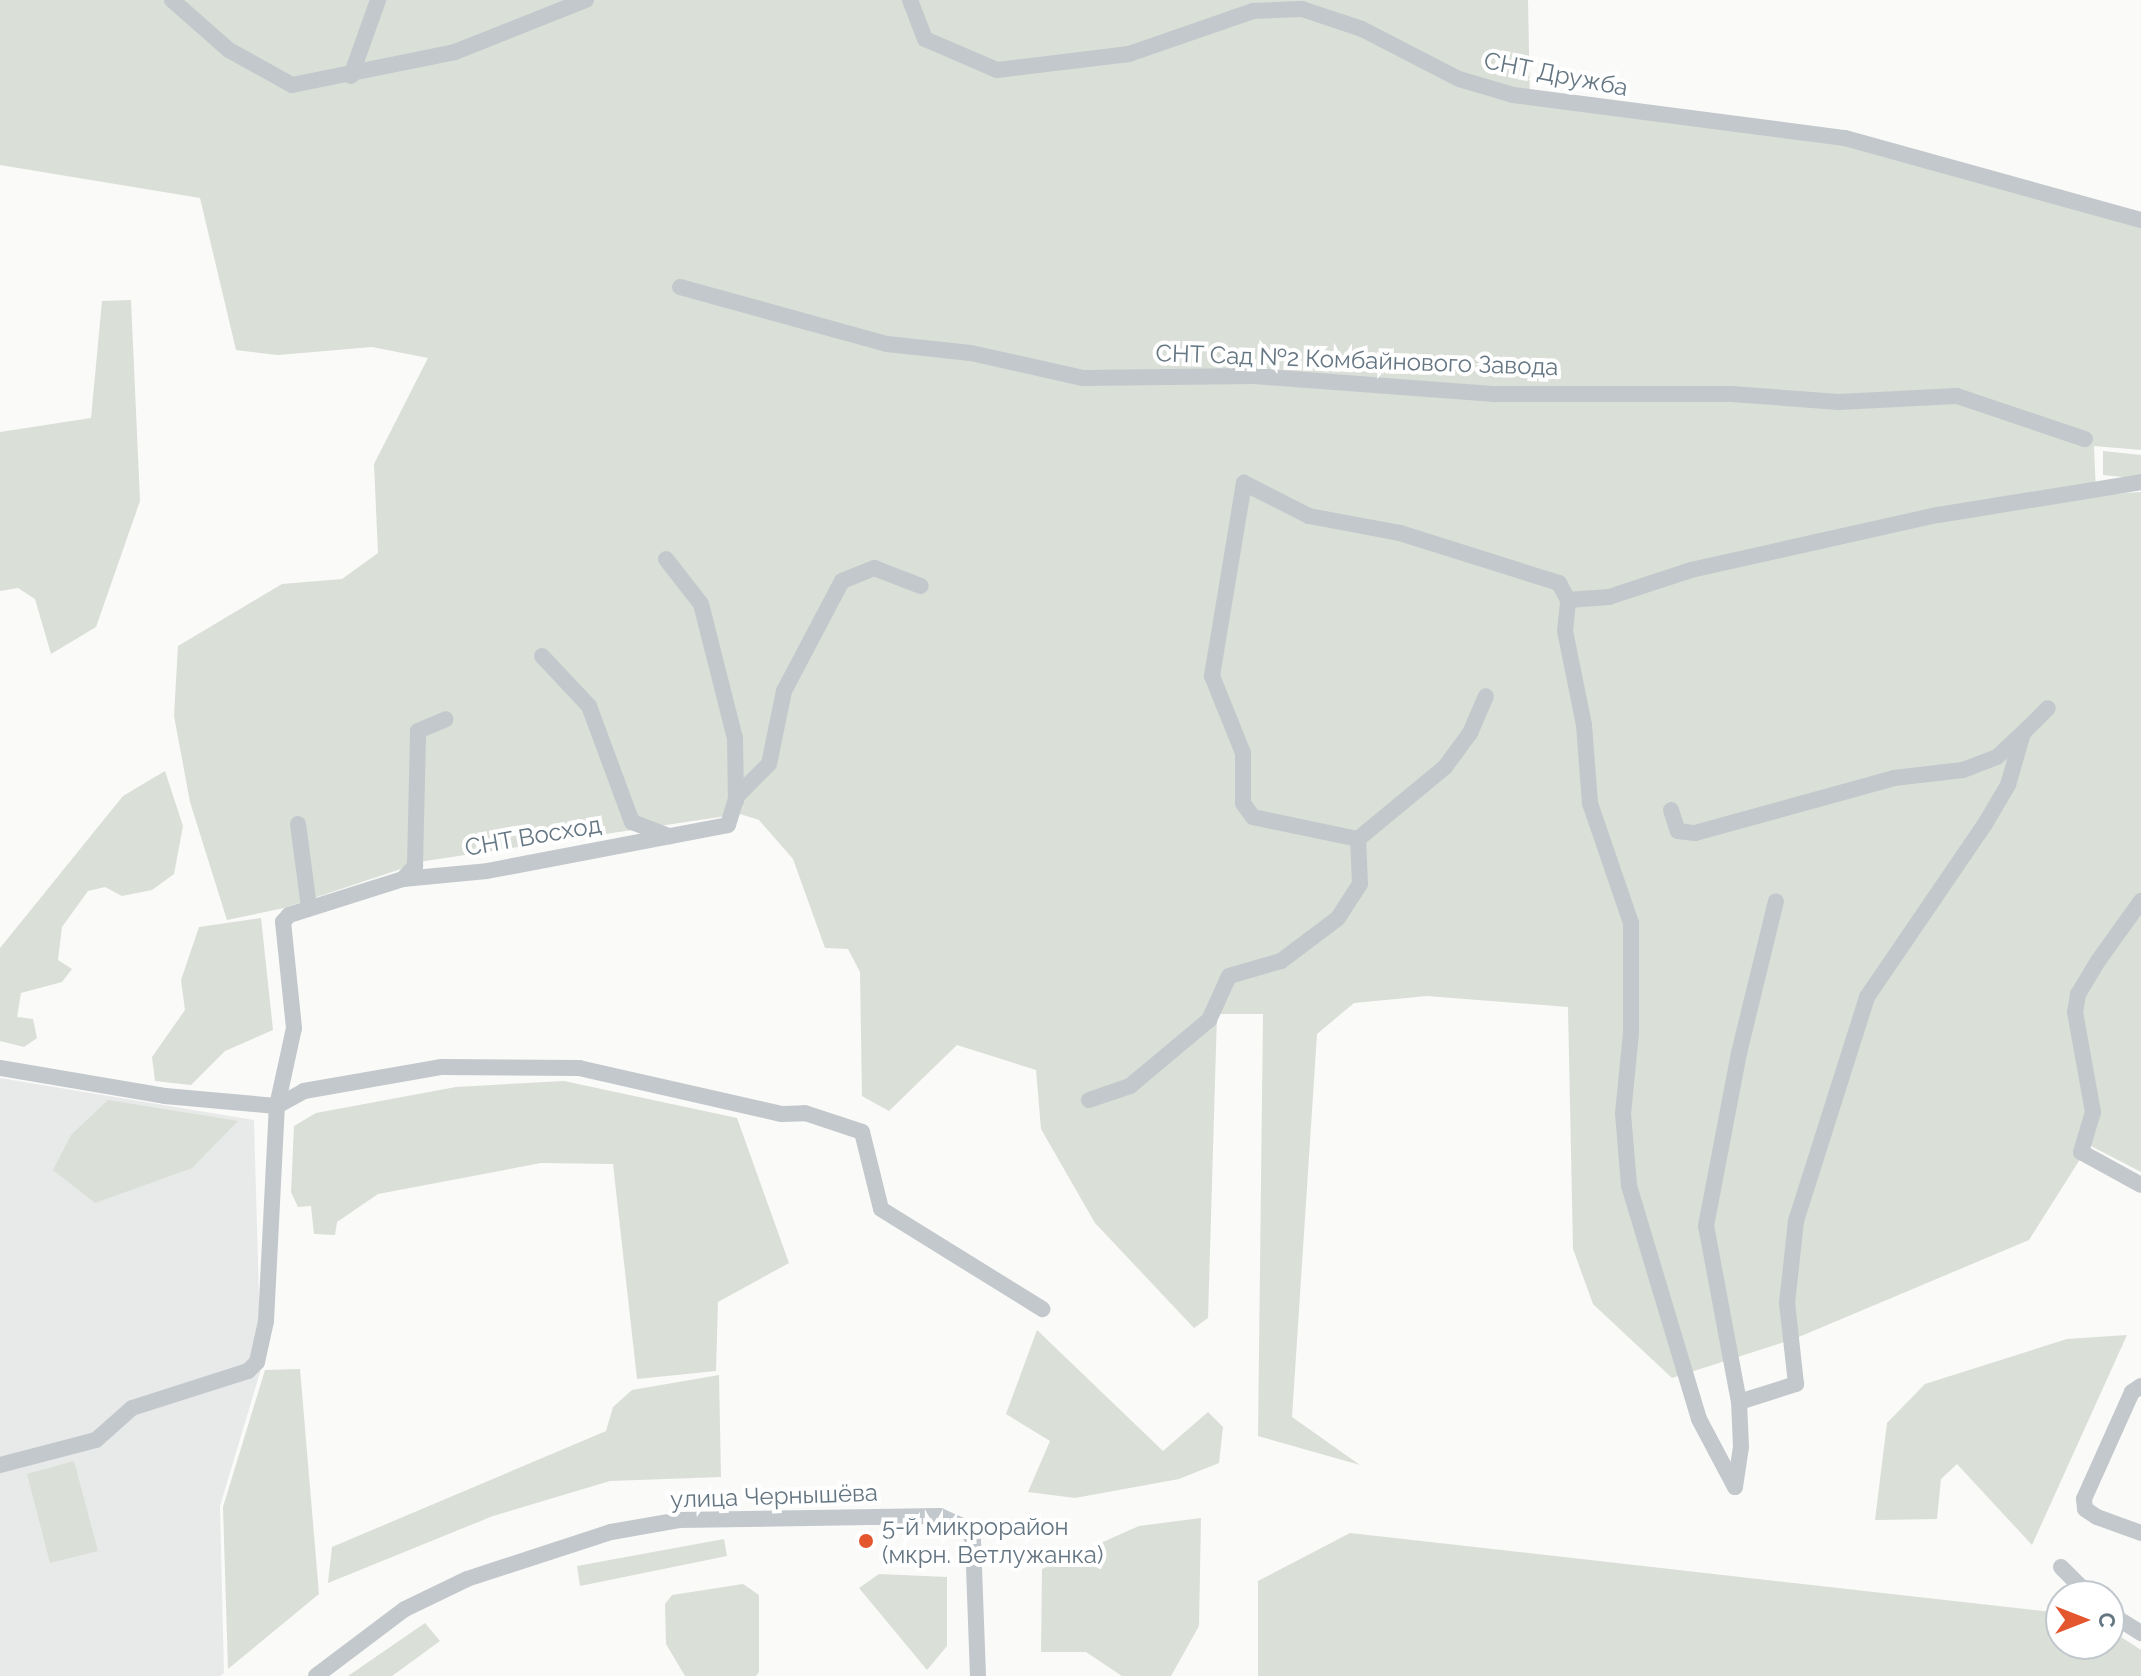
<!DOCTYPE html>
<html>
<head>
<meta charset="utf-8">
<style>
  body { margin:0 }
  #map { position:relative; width:2141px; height:1676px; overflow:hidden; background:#fafaf8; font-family:Raleway,sans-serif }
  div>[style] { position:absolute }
  .built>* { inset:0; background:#e8e9e9 }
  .green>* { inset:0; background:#dadfd7 }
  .minor>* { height:16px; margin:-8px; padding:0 8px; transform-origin:8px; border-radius:8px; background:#c3c8cc }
  .dots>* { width:22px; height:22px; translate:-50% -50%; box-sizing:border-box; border:4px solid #fff; border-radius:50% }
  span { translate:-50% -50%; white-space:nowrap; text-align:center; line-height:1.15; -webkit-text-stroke:8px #fff; paint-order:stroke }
  .street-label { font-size:24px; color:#657683 }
  .poi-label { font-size:24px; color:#657683 }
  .left { translate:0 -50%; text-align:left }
  .north { position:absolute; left:2045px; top:1580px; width:80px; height:80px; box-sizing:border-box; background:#fff; border:2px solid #c1c8cd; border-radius:50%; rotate:90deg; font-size:22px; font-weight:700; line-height:32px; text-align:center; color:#657683 }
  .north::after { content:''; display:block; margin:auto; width:28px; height:36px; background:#e4572e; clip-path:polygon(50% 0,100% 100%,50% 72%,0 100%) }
</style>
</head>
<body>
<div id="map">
  <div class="built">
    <i style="clip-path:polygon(0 1078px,254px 1120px,261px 1369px,220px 1506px,224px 1673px,220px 1676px,0 1676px)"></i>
  </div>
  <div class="green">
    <i style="clip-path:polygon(0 0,1528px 0,1530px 101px,1843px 143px,2141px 224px,2141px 450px,2094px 446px,2096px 495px,2141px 492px,2141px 1172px,2089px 1145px,2029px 1240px,1794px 1339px,1672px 1378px,1593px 1304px,1573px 1249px,1568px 1007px,1427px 996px,1354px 1003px,1317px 1034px,1292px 1417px,1360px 1465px,1258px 1436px,1263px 1014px,1217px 1014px,1208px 1318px,1194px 1328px,1095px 1223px,1041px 1129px,1036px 1070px,957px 1045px,889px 1111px,862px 1096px,860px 972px,848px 949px,825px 948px,793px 859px,759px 820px,740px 814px,425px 861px,284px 908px,227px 920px,190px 802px,174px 716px,178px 646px,282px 584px,342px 579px,378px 553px,374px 464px,428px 358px,372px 347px,278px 355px,236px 350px,200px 198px,0 165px)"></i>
    <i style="clip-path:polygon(131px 300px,140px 501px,96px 627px,51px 654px,35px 599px,18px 588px,0 591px,0 432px,91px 418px,102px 301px)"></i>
    <i style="clip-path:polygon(2103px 451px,2141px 455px,2141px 479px,2103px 475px)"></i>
    <i style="clip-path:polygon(165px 771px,183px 826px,174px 874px,152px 890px,122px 896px,105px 887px,88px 891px,62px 927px,58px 960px,72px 969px,62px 982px,21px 993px,17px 1017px,33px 1019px,37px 1038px,24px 1047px,0 1041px,0 948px,123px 796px)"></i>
    <i style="clip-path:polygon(261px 918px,273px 1030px,225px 1051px,191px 1085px,155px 1081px,152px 1057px,185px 1010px,181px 980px,199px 927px)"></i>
    <i style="clip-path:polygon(564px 1081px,737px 1118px,789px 1263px,718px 1302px,716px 1371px,637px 1379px,613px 1164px,541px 1163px,378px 1194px,337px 1222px,335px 1235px,314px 1234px,311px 1206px,298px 1207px,291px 1192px,294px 1126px,316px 1113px,456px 1087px)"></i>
    <i style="clip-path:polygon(108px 1100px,238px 1121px,192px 1168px,95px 1203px,53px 1170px,71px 1135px)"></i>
    <i style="clip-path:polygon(1037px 1330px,1163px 1451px,1208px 1412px,1223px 1427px,1219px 1463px,1179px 1479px,1075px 1498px,1028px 1492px,1050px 1441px,1006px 1414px)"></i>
    <i style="clip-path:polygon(2127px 1335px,2032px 1545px,1957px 1464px,1941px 1479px,1937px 1519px,1875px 1520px,1887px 1423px,1925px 1384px,2067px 1339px)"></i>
    <i style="clip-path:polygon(300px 1369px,319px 1594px,228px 1669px,223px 1507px,265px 1370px)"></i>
    <i style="clip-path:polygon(719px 1375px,721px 1477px,610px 1481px,493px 1516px,328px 1583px,332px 1547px,606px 1431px,613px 1407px,632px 1390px)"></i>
    <i style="clip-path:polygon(74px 1461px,98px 1551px,50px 1563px,27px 1474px)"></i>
    <i style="clip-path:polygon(1201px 1518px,1199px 1626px,1171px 1676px,1122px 1676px,1086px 1652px,1041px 1652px,1042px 1569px,1139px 1526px)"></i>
    <i style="clip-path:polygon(1350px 1533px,2061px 1613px,2061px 1644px,2109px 1644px,2109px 1629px,2141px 1650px,2141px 1676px,1258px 1676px,1258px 1581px)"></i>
    <i style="clip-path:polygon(724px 1539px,727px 1556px,580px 1586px,577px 1566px)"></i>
    <i style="clip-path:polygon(879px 1574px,947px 1577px,947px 1646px,927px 1670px,859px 1588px)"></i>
    <i style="clip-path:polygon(743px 1584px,759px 1595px,759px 1672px,756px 1676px,685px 1676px,666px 1644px,665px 1604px,672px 1595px)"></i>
    <i style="clip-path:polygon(425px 1623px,440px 1641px,392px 1676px,348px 1676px)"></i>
  </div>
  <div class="minor">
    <i style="left:172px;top:0;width:76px;rotate:41.3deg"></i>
    <i style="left:229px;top:50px;width:72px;rotate:29.1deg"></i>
    <i style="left:292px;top:85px;width:166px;rotate:-11.4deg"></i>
    <i style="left:455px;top:52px;width:141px;rotate:-21.7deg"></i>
    <i style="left:910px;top:0;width:42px;rotate:69deg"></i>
    <i style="left:925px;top:39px;width:78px;rotate:23.3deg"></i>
    <i style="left:997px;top:70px;width:133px;rotate:-6.9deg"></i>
    <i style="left:1129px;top:54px;width:131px;rotate:-19.1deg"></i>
    <i style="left:1253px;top:11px;width:49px;rotate:-2.3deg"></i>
    <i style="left:1302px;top:9px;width:63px;rotate:18.4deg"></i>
    <i style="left:1362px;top:29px;width:109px;rotate:27.3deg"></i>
    <i style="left:1459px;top:79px;width:56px;rotate:16.5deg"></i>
    <i style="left:1513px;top:95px;width:335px;rotate:7.4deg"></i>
    <i style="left:1845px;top:138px;width:307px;rotate:15.5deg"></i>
    <i style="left:351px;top:76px;width:81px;rotate:-70.4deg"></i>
    <i style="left:680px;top:287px;width:215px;rotate:15.4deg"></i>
    <i style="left:887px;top:344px;width:84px;rotate:6.1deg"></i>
    <i style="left:971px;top:353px;width:115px;rotate:12.6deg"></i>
    <i style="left:1083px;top:378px;width:171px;rotate:-0.7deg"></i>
    <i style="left:1254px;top:376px;width:242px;rotate:4.3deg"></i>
    <i style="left:1495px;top:394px;width:236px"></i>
    <i style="left:1731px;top:394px;width:108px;rotate:4.2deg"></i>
    <i style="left:1839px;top:402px;width:118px;rotate:-2.9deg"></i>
    <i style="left:1957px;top:396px;width:135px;rotate:18.6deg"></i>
    <i style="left:666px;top:559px;width:57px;rotate:52.1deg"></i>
    <i style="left:701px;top:604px;width:138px;rotate:75.8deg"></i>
    <i style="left:735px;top:738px;width:63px;rotate:89.1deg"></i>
    <i style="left:542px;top:656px;width:69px;rotate:46.8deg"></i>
    <i style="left:589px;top:706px;width:124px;rotate:69.7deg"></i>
    <i style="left:632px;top:822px;width:40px;rotate:21deg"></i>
    <i style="left:1671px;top:810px;width:22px;rotate:72deg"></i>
    <i style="left:1678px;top:831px;width:17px;rotate:7deg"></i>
    <i style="left:1695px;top:833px;width:206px;rotate:-15.4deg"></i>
    <i style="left:1894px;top:778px;width:69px;rotate:-6.6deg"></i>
    <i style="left:1963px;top:770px;width:36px;rotate:-21deg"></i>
    <i style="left:1997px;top:757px;width:35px;rotate:-43deg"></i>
    <i style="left:298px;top:824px;width:85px;rotate:82.5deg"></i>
    <i style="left:1358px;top:839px;width:107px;rotate:-168.2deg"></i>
    <i style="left:1253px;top:817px;width:17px;rotate:-126deg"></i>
    <i style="left:1243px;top:803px;width:50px;rotate:-90deg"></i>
    <i style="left:1243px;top:753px;width:83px;rotate:-111.9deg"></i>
    <i style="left:1212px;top:676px;width:196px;rotate:-80.6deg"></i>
    <i style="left:1244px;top:483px;width:73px;rotate:26.9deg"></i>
    <i style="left:1309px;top:516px;width:93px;rotate:10.6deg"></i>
    <i style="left:1400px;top:533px;width:167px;rotate:17.5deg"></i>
    <i style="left:1559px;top:583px;width:19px;rotate:62deg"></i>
    <i style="left:403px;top:879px;width:18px;rotate:-47deg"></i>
    <i style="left:415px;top:866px;width:135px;rotate:-88.7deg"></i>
    <i style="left:418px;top:731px;width:30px;rotate:-23deg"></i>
    <i style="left:2141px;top:901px;width:74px;rotate:125.6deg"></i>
    <i style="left:2098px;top:961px;width:39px;rotate:121deg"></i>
    <i style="left:2078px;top:994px;width:18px;rotate:99deg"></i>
    <i style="left:2075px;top:1012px;width:102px;rotate:79.8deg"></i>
    <i style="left:2093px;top:1112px;width:42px;rotate:106.7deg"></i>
    <i style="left:2081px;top:1152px;width:68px;rotate:28.8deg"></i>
    <i style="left:0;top:1068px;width:167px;rotate:9.6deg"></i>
    <i style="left:165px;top:1096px;width:112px;rotate:5.1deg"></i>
    <i style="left:277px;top:1106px;width:31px;rotate:-29deg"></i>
    <i style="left:304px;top:1091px;width:140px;rotate:-9.9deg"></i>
    <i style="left:442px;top:1067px;width:137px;rotate:0.4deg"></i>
    <i style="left:579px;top:1068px;width:208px;rotate:12.8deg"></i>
    <i style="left:782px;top:1114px;width:23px;rotate:-2deg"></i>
    <i style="left:805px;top:1113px;width:60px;rotate:18.4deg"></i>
    <i style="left:862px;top:1132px;width:79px;rotate:76.1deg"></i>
    <i style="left:881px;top:1209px;width:190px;rotate:31.8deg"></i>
    <i style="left:1089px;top:1100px;width:43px;rotate:-18.9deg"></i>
    <i style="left:1130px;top:1086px;width:103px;rotate:-39.9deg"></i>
    <i style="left:1209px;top:1020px;width:48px;rotate:-65.6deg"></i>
    <i style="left:1229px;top:976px;width:54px;rotate:-16.1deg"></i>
    <i style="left:1281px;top:961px;width:71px;rotate:-37deg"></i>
    <i style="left:1338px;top:918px;width:40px;rotate:-57.1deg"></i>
    <i style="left:1360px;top:884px;width:45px;rotate:-92.5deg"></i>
    <i style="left:1358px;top:839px;width:113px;rotate:-39.6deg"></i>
    <i style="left:1445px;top:767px;width:42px;rotate:-53.7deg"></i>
    <i style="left:1470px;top:733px;width:40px;rotate:-66.6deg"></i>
    <i style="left:2141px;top:1386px;width:11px;rotate:146deg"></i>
    <i style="left:2132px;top:1392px;width:117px;rotate:114.2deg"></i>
    <i style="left:2084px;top:1499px;width:10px;rotate:84deg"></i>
    <i style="left:2085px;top:1509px;width:14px;rotate:34deg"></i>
    <i style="left:2097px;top:1517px;width:47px;rotate:20deg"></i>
    <i style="left:1739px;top:1402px;width:179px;rotate:-100.6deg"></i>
    <i style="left:1706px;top:1226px;width:176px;rotate:-79.2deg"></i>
    <i style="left:1739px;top:1053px;width:156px;rotate:-76.3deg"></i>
    <i style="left:0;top:1465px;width:99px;rotate:-14.6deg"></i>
    <i style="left:96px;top:1440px;width:48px;rotate:-41.6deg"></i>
    <i style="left:132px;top:1408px;width:122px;rotate:-17.7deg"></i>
    <i style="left:248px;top:1371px;width:13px;rotate:-45deg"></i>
    <i style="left:257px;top:1362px;width:42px;rotate:-77.6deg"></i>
    <i style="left:266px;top:1321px;width:215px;rotate:-87.1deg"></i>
    <i style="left:277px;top:1106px;width:80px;rotate:-77.7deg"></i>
    <i style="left:294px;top:1028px;width:107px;rotate:-95.9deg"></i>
    <i style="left:283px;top:922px;width:9px;rotate:-49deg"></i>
    <i style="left:289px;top:915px;width:120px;rotate:-17.5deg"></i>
    <i style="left:403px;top:879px;width:84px;rotate:-5.4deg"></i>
    <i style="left:487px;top:871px;width:245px;rotate:-10.8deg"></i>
    <i style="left:728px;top:825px;width:30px;rotate:-73deg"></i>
    <i style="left:737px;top:796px;width:45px;rotate:-45deg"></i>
    <i style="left:769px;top:764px;width:75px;rotate:-78.4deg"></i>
    <i style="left:784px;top:691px;width:124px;rotate:-62.2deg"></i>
    <i style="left:842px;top:581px;width:35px;rotate:-22deg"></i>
    <i style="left:874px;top:568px;width:50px;rotate:21deg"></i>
    <i style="left:1735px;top:1487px;width:77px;rotate:-117.9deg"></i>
    <i style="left:1699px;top:1419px;width:244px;rotate:-106.7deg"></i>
    <i style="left:1629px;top:1185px;width:71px;rotate:-94.8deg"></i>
    <i style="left:1623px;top:1114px;width:82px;rotate:-84.4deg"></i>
    <i style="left:1631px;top:1032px;width:109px;rotate:-90deg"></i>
    <i style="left:1631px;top:923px;width:127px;rotate:-108.9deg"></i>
    <i style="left:1590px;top:803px;width:78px;rotate:-94.4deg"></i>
    <i style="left:1584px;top:725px;width:96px;rotate:-101.4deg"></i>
    <i style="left:1565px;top:631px;width:31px;rotate:-84deg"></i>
    <i style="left:1568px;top:600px;width:41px;rotate:-4.2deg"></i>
    <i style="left:1609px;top:597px;width:86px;rotate:-18.2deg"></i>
    <i style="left:1691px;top:570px;width:253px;rotate:-12.6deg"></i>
    <i style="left:1938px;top:515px;width:206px;rotate:-9.2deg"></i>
    <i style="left:1735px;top:1487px;width:40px;rotate:-81.5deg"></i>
    <i style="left:1741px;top:1447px;width:45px;rotate:-92.5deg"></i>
    <i style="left:1739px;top:1402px;width:60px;rotate:-17.5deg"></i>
    <i style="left:1796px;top:1384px;width:81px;rotate:-96.3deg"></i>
    <i style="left:1787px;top:1303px;width:82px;rotate:-83.7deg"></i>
    <i style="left:1796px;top:1221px;width:235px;rotate:-72.4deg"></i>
    <i style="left:1867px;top:997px;width:209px;rotate:-55.7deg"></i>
    <i style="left:1985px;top:824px;width:45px;rotate:-59.5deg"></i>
    <i style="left:2008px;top:785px;width:54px;rotate:-73.9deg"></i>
    <i style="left:2023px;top:733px;width:35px;rotate:-45deg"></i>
    <i style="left:2061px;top:1567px;width:41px;rotate:45deg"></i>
    <i style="left:2109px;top:1613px;width:38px;rotate:32deg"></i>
    <i style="left:316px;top:1676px;width:111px;rotate:-37deg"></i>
    <i style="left:405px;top:1609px;width:69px;rotate:-25.8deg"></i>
    <i style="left:467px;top:1579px;width:151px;rotate:-18.1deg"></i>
    <i style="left:611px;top:1532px;width:69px;rotate:-10deg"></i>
    <i style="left:679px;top:1520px;width:261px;rotate:-0.9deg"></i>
    <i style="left:940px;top:1516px;width:27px;rotate:24deg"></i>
    <i style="left:965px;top:1527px;width:15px;rotate:58deg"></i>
    <i style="left:973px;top:1540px;width:136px;rotate:87.9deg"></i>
  </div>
  <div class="dots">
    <i style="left:866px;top:1541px;background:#e4572e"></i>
  </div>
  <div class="street-label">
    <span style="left:1556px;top:74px;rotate:11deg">СНТ Дружба</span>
    <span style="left:1357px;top:360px;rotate:2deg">СНТ Сад №2 Комбайнового Завода</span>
    <span style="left:533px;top:836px;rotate:-10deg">СНТ Восход</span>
    <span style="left:774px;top:1496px;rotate:-2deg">улица Чернышёва</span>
  </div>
  <div class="poi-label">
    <span class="left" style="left:882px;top:1541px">5-й микрорайон<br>(мкрн. Ветлужанка)</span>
  </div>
  <div class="north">С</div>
</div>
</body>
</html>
